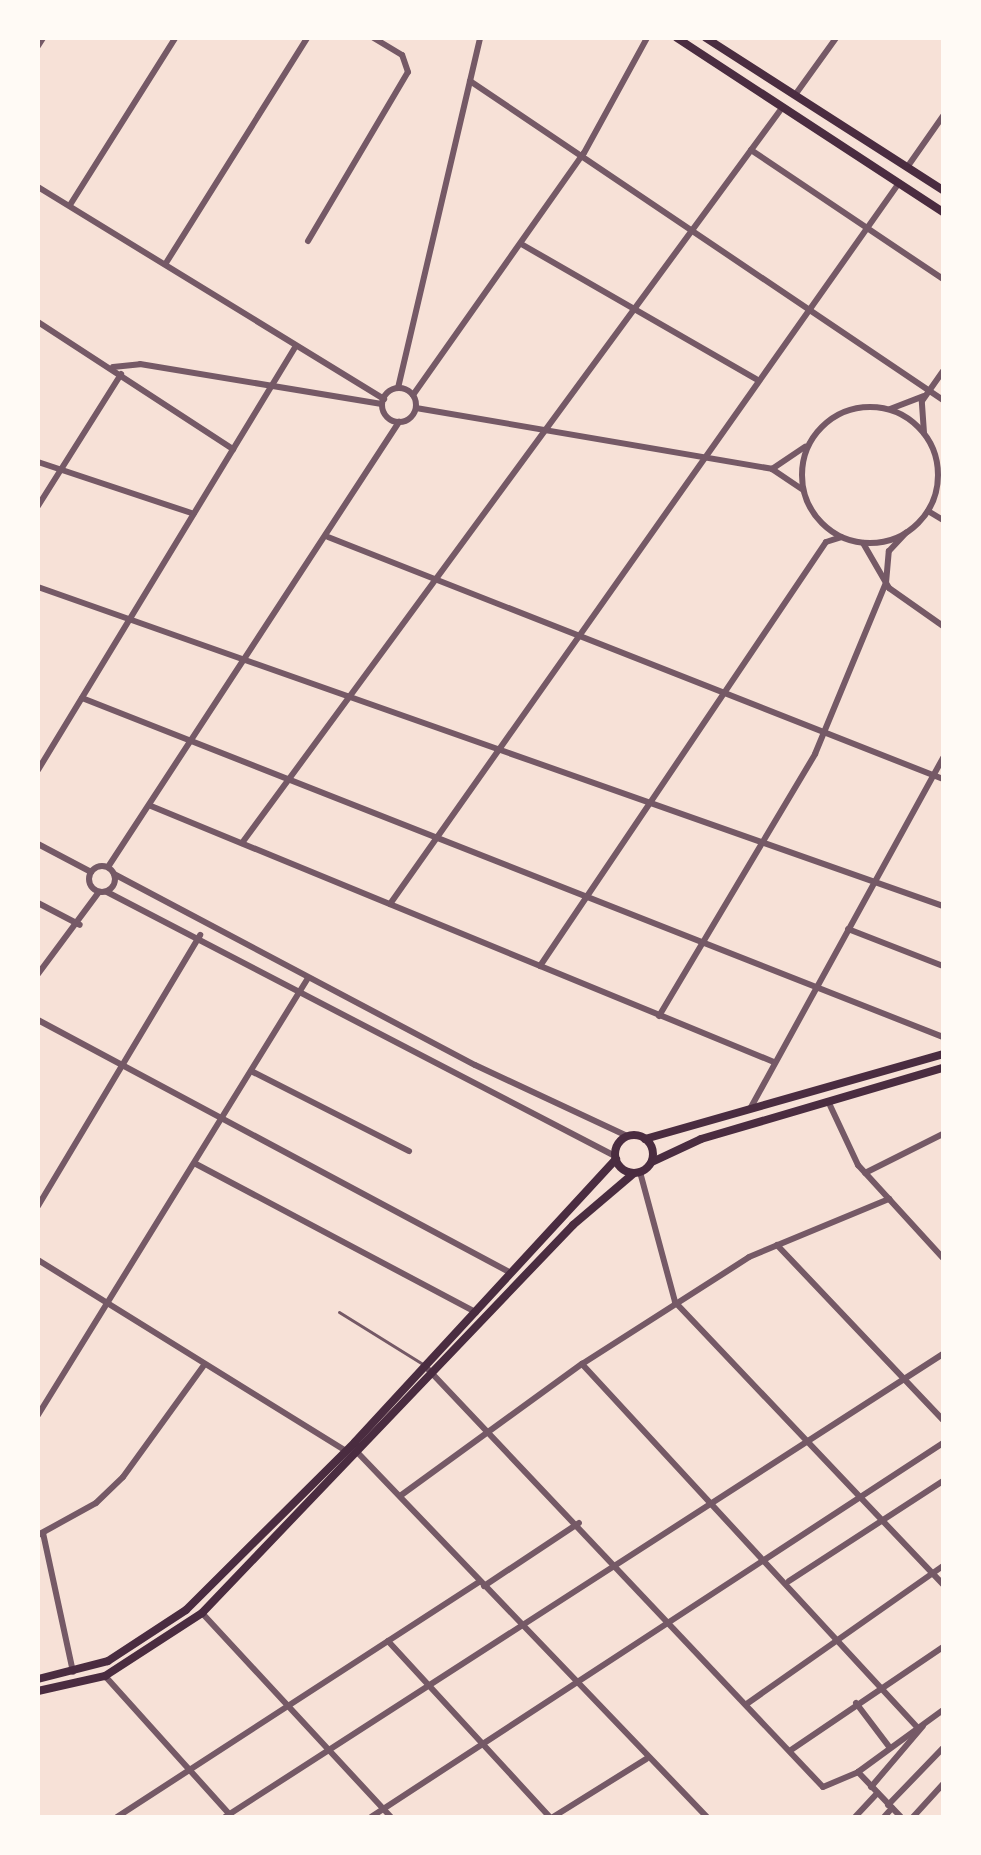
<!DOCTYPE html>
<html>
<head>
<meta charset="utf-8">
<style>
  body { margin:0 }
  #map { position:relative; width:981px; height:1855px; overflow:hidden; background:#f7e1d7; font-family:Quicksand,sans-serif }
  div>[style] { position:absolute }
  .service>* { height:3px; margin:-1.5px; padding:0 1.5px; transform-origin:1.5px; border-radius:1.5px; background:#755966 }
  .minor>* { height:6px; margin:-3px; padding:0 3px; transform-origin:3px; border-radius:3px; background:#755966 }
  .minor>.ring { margin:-3px; padding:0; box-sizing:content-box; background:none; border:6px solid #755966; border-radius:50% }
  .secondary>* { height:8px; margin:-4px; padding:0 4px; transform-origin:4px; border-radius:4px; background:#4a2c40 }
  .secondary>.ring { margin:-4px; padding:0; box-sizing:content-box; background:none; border:8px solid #4a2c40; border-radius:50% }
  span { translate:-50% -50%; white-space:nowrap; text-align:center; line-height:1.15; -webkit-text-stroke:6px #fffaf5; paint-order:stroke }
  .frame { position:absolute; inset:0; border:40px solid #fffaf5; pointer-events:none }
</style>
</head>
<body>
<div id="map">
  <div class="service">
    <i style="left:339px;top:1312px;width:100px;rotate:31.9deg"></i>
  </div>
  <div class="minor">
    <i style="left:38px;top:46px;width:9px;rotate:-58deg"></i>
    <i style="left:470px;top:81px;width:571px;rotate:34deg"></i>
    <i style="left:795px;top:95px;width:70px;rotate:-54.3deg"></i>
    <i style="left:751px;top:150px;width:231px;rotate:33.9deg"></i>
    <i style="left:908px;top:166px;width:61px;rotate:-55deg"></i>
    <i style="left:38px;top:187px;width:406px;rotate:31.5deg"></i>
    <i style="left:70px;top:205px;width:197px;rotate:-57.8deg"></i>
    <i style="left:308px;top:241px;width:196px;rotate:-59.4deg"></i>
    <i style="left:408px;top:72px;width:18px;rotate:-109deg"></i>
    <i style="left:402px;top:55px;width:33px;rotate:-149deg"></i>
    <i style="left:523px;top:245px;width:269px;rotate:29.9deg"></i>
    <i style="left:166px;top:263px;width:266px;rotate:-57.9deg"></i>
    <i style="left:38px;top:322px;width:233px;rotate:33.1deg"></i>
    <i style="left:113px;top:367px;width:27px;rotate:-6deg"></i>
    <i style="left:140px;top:364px;width:245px;rotate:9.4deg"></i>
    <i style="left:398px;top:388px;width:359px;rotate:-76.8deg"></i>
    <i class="ring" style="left:382px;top:388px;width:28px;height:28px"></i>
    <i style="left:413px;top:395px;width:296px;rotate:-54.8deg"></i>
    <i style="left:584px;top:153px;width:131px;rotate:-61.3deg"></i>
    <i class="ring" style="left:802px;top:407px;width:130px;height:130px"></i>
    <i style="left:416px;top:408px;width:361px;rotate:9.7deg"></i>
    <i style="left:772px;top:469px;width:36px;rotate:34deg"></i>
    <i style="left:890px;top:409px;width:36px;rotate:-21deg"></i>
    <i style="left:924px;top:433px;width:32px;rotate:-94deg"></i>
    <i style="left:922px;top:401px;width:37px;rotate:-55deg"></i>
    <i style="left:38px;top:462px;width:164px;rotate:18.4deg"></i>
    <i style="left:772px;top:469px;width:40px;rotate:-34deg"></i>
    <i style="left:38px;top:506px;width:156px;rotate:-57.8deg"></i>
    <i style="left:928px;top:511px;width:17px;rotate:31deg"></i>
    <i style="left:328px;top:537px;width:661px;rotate:21.48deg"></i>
    <i style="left:863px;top:543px;width:52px;rotate:60deg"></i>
    <i style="left:889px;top:588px;width:66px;rotate:35.1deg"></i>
    <i style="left:38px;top:587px;width:960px;rotate:19.42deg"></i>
    <i style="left:82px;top:698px;width:925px;rotate:21.49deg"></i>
    <i style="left:38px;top:770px;width:496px;rotate:-58.7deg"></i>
    <i style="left:151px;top:806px;width:674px;rotate:22.34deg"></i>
    <i style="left:242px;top:843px;width:912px;rotate:-53.7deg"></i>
    <i style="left:38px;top:844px;width:60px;rotate:27.8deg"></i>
    <i class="ring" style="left:89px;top:866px;width:20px;height:20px"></i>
    <i style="left:108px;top:867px;width:532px;rotate:-56.82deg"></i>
    <i style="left:114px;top:874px;width:408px;rotate:27.9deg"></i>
    <i style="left:475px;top:1065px;width:168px;rotate:25deg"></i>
    <i style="left:107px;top:892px;width:573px;rotate:27.46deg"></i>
    <i style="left:38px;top:903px;width:47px;rotate:27.6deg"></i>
    <i style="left:390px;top:904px;width:883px;rotate:-54.78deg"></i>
    <i style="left:848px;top:929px;width:102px;rotate:21.3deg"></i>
    <i style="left:540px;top:966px;width:511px;rotate:-56deg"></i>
    <i style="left:826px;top:542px;width:16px;rotate:-18deg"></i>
    <i style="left:38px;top:974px;width:102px;rotate:-53.4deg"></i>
    <i style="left:659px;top:1016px;width:305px;rotate:-59.2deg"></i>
    <i style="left:815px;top:754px;width:185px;rotate:-67.5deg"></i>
    <i style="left:886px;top:583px;width:32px;rotate:-85deg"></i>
    <i style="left:889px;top:551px;width:25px;rotate:-47deg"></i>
    <i style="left:38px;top:1020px;width:536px;rotate:28.14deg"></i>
    <i style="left:253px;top:1072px;width:175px;rotate:26.9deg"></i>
    <i style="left:828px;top:1101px;width:71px;rotate:64.9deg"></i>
    <i style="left:858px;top:1165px;width:126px;rotate:47.6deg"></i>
    <i style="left:750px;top:1109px;width:401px;rotate:-61.2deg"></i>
    <i style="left:196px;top:1164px;width:317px;rotate:27.9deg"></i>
    <i style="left:640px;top:1172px;width:135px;rotate:74.9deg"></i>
    <i style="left:675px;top:1302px;width:389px;rotate:46.5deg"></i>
    <i style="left:865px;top:1173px;width:87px;rotate:-26.6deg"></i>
    <i style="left:38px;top:1206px;width:316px;rotate:-59.1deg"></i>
    <i style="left:777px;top:1245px;width:241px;rotate:46.5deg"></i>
    <i style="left:38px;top:1260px;width:362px;rotate:31.8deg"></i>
    <i style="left:582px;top:1364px;width:495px;rotate:47.3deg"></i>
    <i style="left:425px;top:1366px;width:579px;rotate:46.61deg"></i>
    <i style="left:823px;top:1787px;width:38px;rotate:-23deg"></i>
    <i style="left:858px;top:1772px;width:105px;rotate:-36.1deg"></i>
    <i style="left:38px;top:1415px;width:514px;rotate:-58.29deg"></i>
    <i style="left:358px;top:1453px;width:504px;rotate:46.21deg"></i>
    <i style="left:400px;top:1496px;width:225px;rotate:-36deg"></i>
    <i style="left:582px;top:1364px;width:198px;rotate:-32.6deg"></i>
    <i style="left:749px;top:1257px;width:152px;rotate:-22.5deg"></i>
    <i style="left:43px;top:1533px;width:142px;rotate:77.8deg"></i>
    <i style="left:38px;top:1535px;width:66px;rotate:-28.9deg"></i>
    <i style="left:96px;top:1503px;width:37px;rotate:-44deg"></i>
    <i style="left:123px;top:1477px;width:138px;rotate:-54.1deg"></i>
    <i style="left:789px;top:1581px;width:184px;rotate:-33deg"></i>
    <i style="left:484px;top:1586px;width:114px;rotate:-33.6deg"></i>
    <i style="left:202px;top:1613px;width:278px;rotate:47.2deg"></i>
    <i style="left:388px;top:1641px;width:239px;rotate:47.4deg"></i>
    <i style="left:105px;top:1676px;width:188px;rotate:48deg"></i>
    <i style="left:748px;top:1703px;width:238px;rotate:-35.1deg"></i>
    <i style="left:856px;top:1703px;width:56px;rotate:52.9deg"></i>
    <i style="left:791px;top:1750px;width:184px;rotate:-34.1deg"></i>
    <i style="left:858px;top:1772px;width:62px;rotate:46.3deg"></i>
    <i style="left:871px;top:1787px;width:80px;rotate:-49.6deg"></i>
    <i style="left:888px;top:1805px;width:79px;rotate:-46deg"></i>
    <i style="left:117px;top:1817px;width:433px;rotate:-33deg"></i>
    <i style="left:225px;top:1817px;width:854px;rotate:-32.82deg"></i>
    <i style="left:371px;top:1817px;width:683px;rotate:-33.18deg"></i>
    <i style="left:553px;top:1817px;width:110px;rotate:-31.9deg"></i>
    <i style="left:855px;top:1817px;width:33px;rotate:-47deg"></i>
    <i style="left:884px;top:1817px;width:12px;rotate:-48deg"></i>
    <i style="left:913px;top:1817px;width:45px;rotate:-47.7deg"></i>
  </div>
  <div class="secondary">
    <i style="left:677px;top:38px;width:318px;rotate:33.2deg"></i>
    <i style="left:706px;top:38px;width:282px;rotate:32.7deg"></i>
    <i class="ring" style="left:615px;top:1135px;width:30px;height:30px"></i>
    <i style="left:645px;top:1139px;width:310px;rotate:-15.9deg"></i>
    <i style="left:652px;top:1162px;width:54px;rotate:-25.1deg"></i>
    <i style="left:701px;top:1139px;width:252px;rotate:-16.4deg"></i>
    <i style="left:38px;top:1679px;width:72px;rotate:-14.4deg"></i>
    <i style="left:108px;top:1661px;width:93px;rotate:-33.2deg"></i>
    <i style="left:186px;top:1610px;width:238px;rotate:-44.8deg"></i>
    <i style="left:355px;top:1442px;width:385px;rotate:-47.3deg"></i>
    <i style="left:38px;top:1691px;width:69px;rotate:-12.6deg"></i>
    <i style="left:105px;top:1676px;width:116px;rotate:-33deg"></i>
    <i style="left:202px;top:1613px;width:537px;rotate:-46.28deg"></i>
    <i style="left:573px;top:1225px;width:80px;rotate:-40.4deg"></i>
  </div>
  <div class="frame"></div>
</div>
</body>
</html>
